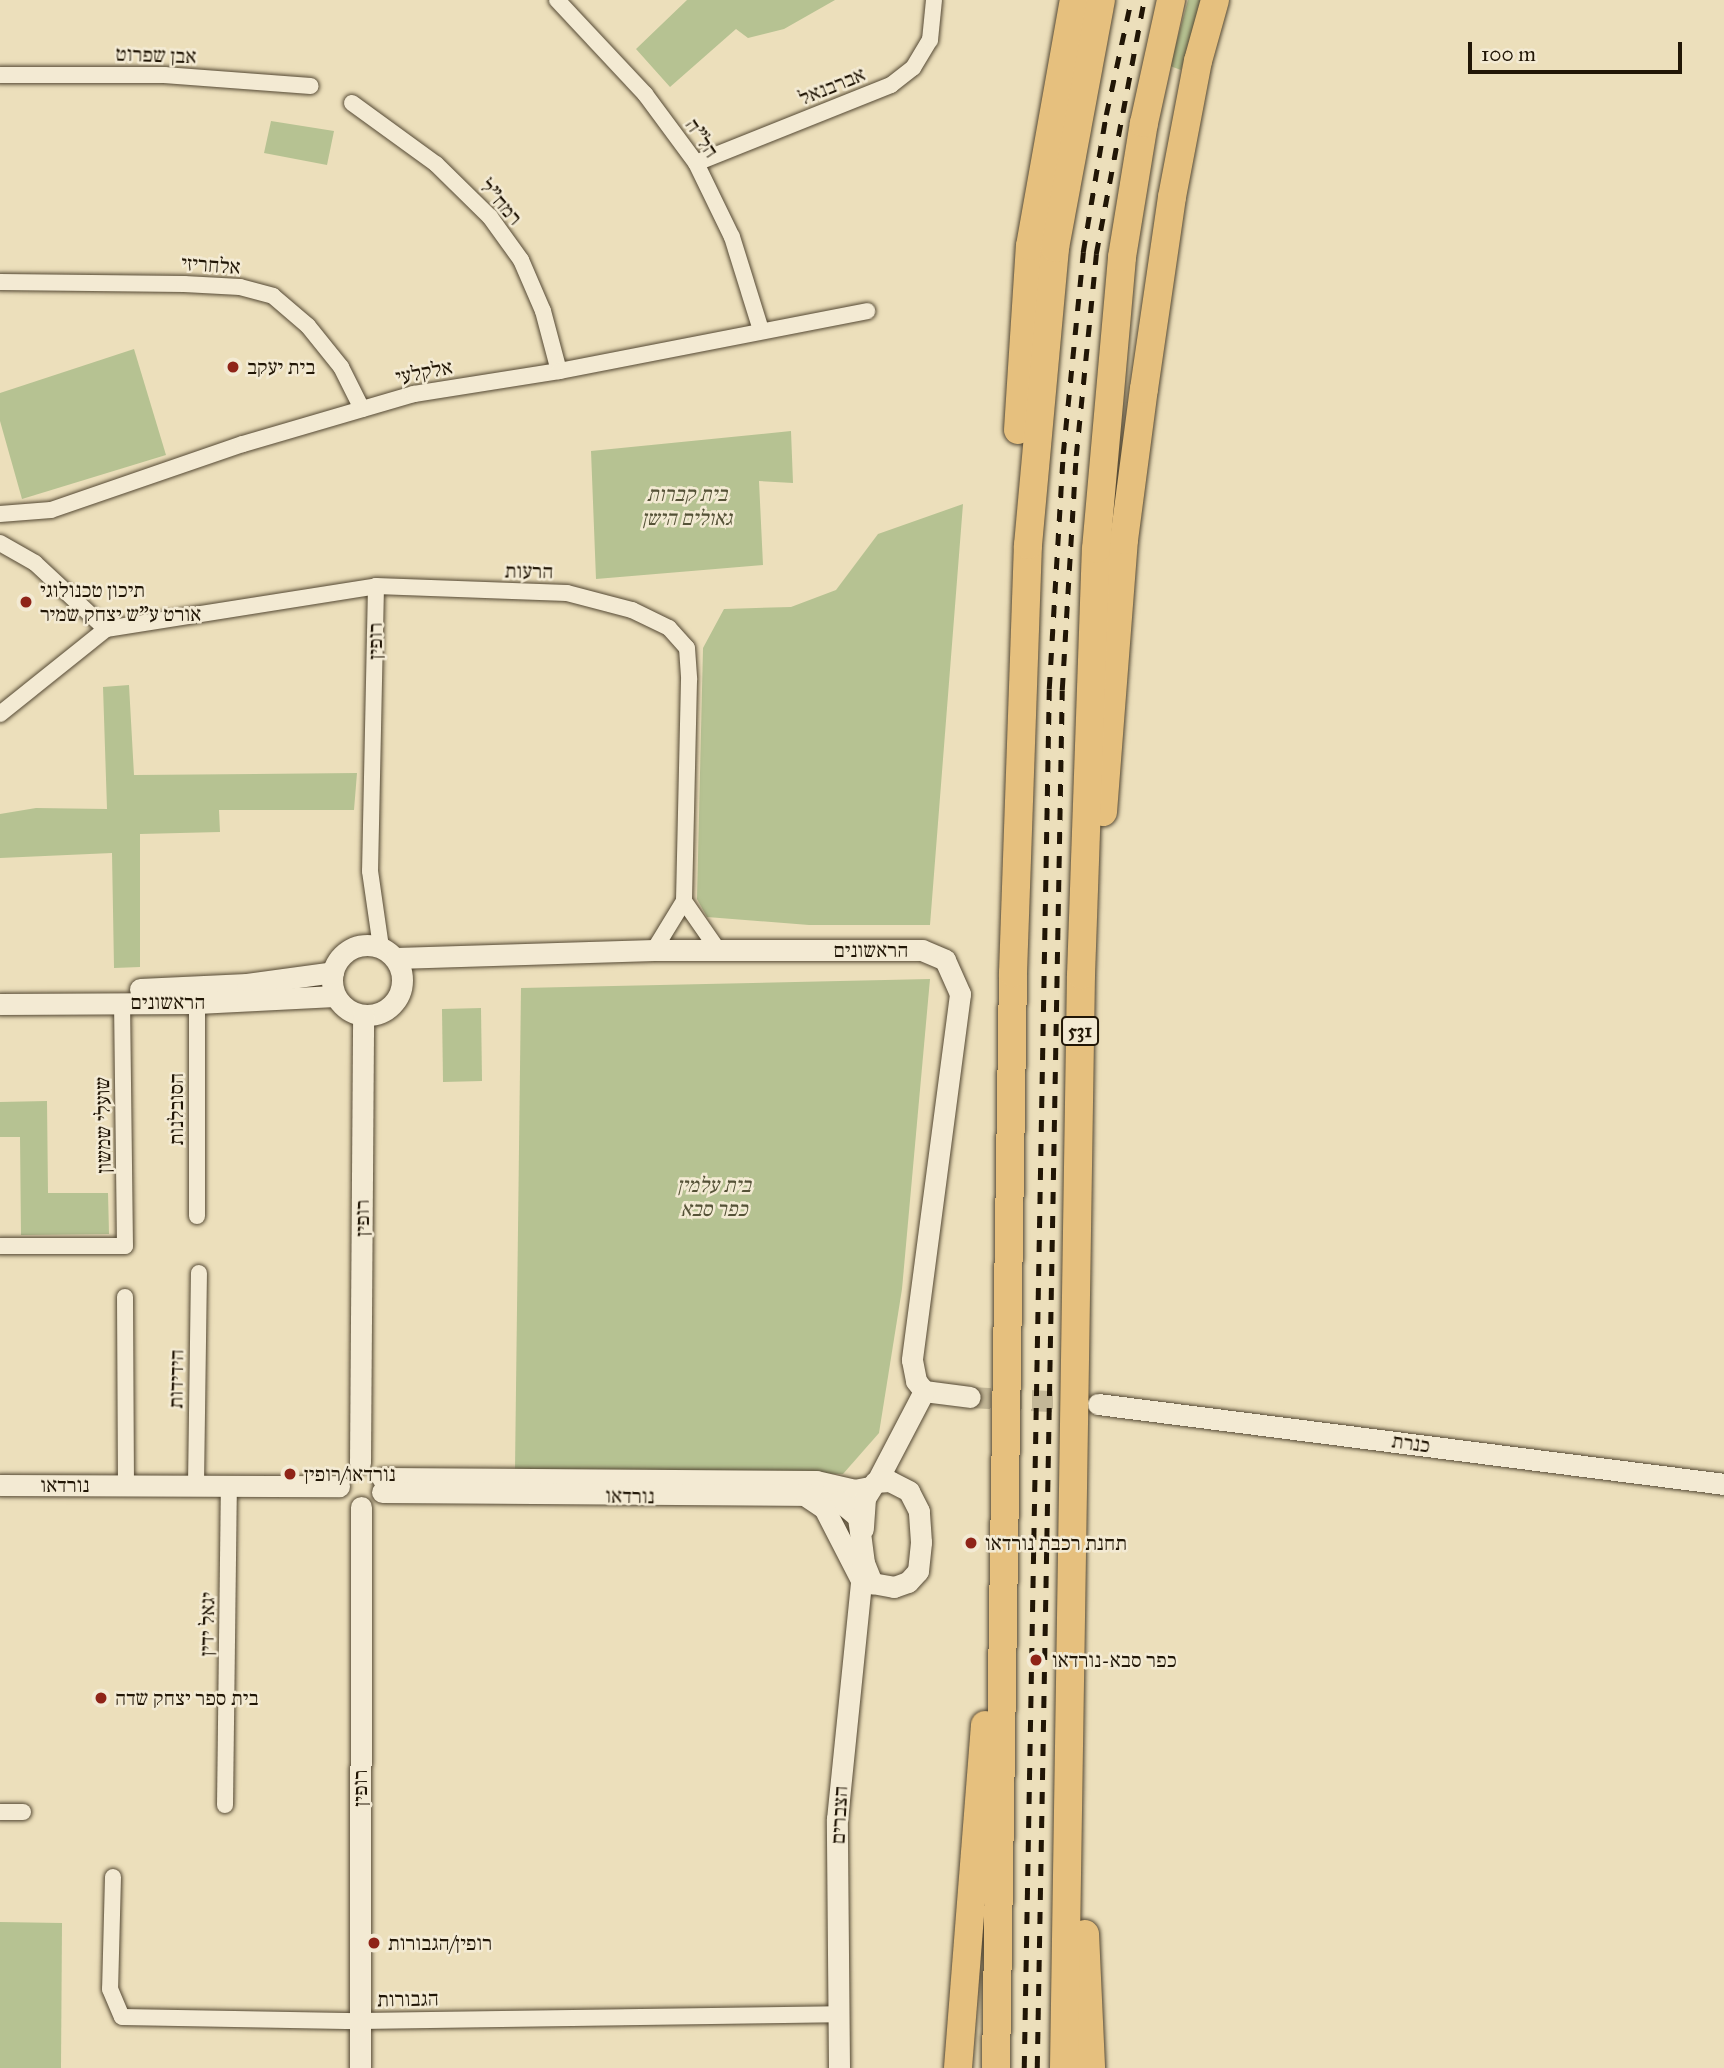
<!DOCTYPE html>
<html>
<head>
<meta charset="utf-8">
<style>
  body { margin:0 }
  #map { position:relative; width:1724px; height:2068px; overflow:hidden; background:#ecdfbb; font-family:"IM FELL Great Primer","Frank Ruhl Libre",serif }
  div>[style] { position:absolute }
  .green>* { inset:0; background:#b6c292 }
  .secondary-tunnel>* { height:21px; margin-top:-10.5px; transform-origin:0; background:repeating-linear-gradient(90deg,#c3b797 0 21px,transparent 0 31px) }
  .roads { filter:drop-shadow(0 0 2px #544833) drop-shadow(0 0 2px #544833) }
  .street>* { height:16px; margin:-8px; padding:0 8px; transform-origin:8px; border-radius:8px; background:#f3ead3 }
  .secondary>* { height:21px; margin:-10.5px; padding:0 10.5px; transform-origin:10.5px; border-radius:10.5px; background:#f3ead3 }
  .secondary>.ring { margin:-10.5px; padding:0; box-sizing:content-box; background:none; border:21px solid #f3ead3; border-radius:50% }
  .highway>* { height:28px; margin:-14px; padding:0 14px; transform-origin:14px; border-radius:14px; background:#e6c07e }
  .rail>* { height:4.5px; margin-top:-2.25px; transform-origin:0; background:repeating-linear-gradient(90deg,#211606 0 12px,transparent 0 24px) }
  .dots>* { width:19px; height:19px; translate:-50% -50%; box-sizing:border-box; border:4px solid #f3ead3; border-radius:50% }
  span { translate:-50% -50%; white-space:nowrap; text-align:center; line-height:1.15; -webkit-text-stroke:5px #f3ead3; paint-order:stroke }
  .shield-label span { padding:2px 5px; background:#f3ead3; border:2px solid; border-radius:5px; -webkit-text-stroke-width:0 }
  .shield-label { font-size:19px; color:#211606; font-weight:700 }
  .street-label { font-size:21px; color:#211606 }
  .poi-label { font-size:21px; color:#211606 }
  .left { translate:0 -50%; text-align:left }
  .park-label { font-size:21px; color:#555237; font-style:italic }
  .scale { position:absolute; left:1468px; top:42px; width:214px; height:32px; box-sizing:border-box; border:4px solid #211606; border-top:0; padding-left:9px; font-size:21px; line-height:24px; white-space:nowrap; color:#211606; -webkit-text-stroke:5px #f3ead3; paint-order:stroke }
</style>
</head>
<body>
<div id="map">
  <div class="green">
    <i style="clip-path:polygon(687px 0,835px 0,784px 29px,748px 38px,736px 29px,670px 87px,636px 49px)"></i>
    <i style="clip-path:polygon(1188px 0,1201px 0,1181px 70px,1170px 66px)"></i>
    <i style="clip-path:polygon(271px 121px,334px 131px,327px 165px,264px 153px)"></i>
    <i style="clip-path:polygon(134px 349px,166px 455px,22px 499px,0 421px,0 393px)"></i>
    <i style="clip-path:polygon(791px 431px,793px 483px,759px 481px,763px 565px,596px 579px,591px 451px)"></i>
    <i style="clip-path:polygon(963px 504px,930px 925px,809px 925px,707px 917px,697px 899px,703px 648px,724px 609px,791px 607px,836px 590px,878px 534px)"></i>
    <i style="clip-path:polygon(129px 685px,134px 775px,357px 773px,354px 810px,219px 810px,220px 832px,140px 834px,140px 967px,114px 968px,112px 853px,0 858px,0 814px,36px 808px,107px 809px,103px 687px)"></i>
    <i style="clip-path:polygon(930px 979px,902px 1289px,879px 1433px,843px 1474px,515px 1470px,521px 988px)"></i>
    <i style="clip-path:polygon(481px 1008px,482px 1081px,443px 1082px,442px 1009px)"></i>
    <i style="clip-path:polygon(47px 1101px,48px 1193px,108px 1193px,109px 1234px,21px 1235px,20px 1137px,0 1137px,0 1102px)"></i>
    <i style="clip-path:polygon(0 1922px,62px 1923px,61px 2068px,0 2068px)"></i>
  </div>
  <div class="secondary-tunnel">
    <i style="left:970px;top:1397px;width:117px;rotate:2.9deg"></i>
  </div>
  <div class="roads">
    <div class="street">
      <i style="left:557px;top:0;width:129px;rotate:46.9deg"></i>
      <i style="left:645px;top:94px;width:86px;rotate:53.5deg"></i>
      <i style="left:696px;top:163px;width:82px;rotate:64.1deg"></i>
      <i style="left:732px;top:237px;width:97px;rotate:72.7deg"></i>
      <i style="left:0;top:75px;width:164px"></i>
      <i style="left:164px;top:75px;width:147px;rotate:4.3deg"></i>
      <i style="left:352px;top:103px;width:104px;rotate:36deg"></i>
      <i style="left:436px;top:164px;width:76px;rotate:44.5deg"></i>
      <i style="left:490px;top:217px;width:53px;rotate:54.2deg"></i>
      <i style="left:521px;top:260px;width:56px;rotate:66.7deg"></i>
      <i style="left:543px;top:311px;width:62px;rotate:75.1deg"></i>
      <i style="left:696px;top:163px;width:210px;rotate:-21.8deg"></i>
      <i style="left:891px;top:85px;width:28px;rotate:-38deg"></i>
      <i style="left:913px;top:68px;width:33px;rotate:-59deg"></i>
      <i style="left:930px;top:40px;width:40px;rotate:-84.3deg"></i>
      <i style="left:0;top:282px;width:184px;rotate:0.6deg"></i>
      <i style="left:184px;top:284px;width:56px;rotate:3.1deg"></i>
      <i style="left:240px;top:287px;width:34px;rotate:15deg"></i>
      <i style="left:273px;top:296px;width:46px;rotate:40.6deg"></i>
      <i style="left:308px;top:326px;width:53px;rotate:51.2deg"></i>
      <i style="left:341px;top:367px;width:47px;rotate:63.4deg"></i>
      <i style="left:0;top:514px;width:51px;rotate:-4.5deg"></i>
      <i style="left:51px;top:510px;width:203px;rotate:-19deg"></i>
      <i style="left:243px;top:444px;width:178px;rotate:-16.3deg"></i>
      <i style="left:414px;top:394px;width:147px;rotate:-9deg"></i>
      <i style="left:559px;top:371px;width:314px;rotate:-11deg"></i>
      <i style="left:0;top:543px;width:40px;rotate:29.7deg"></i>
      <i style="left:35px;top:563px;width:97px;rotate:42.9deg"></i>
      <i style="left:106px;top:629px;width:273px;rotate:-9deg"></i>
      <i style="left:376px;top:586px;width:191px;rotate:2.1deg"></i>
      <i style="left:567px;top:593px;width:67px;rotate:14.7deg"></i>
      <i style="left:632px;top:610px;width:41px;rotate:25.9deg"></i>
      <i style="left:669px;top:628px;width:27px;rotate:48deg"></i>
      <i style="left:687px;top:648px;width:32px;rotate:86deg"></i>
      <i style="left:689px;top:680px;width:221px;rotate:91.3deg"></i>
      <i style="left:684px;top:901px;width:57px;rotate:121.5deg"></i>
      <i style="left:376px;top:586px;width:285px;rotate:91.2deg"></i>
      <i style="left:370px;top:871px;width:77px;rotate:81.8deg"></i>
      <i style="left:0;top:714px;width:136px;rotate:-38.7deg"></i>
      <i style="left:684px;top:901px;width:60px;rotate:55.2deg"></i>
      <i style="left:197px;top:1003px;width:213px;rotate:90deg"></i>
      <i style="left:0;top:1246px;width:125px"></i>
      <i style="left:125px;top:1246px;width:244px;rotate:-90.7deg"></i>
      <i style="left:125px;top:1297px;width:188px;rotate:89.7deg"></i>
      <i style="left:196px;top:1485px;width:212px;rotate:-89.2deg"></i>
      <i style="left:225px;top:1805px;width:319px;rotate:-89.3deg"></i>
      <i style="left:0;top:1812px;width:23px"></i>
      <i style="left:113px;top:1877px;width:112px;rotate:91.5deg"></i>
      <i style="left:110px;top:1989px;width:30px;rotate:67deg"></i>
      <i style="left:122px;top:2017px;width:238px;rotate:1deg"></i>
      <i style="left:360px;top:2021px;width:477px;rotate:-0.8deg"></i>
    </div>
    <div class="secondary">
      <i class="ring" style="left:332px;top:945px;width:49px;height:49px"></i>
      <i style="left:396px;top:958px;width:258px;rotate:-1.8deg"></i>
      <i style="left:654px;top:950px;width:268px"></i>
      <i style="left:922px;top:950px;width:25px;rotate:23deg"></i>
      <i style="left:945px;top:960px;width:37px;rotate:66deg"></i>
      <i style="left:960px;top:994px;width:369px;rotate:97.5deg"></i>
      <i style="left:912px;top:1360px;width:21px;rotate:79deg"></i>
      <i style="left:916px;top:1381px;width:13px;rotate:51deg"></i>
      <i style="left:140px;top:989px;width:107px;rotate:-2.7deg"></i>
      <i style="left:247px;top:984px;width:87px;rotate:-7.9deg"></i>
      <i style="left:0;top:1004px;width:197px;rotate:-0.3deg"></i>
      <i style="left:197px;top:1003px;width:138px;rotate:-2.9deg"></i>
      <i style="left:924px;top:1391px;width:46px;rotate:7.4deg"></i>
      <i style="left:1098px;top:1404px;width:631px;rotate:7.28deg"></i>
      <i style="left:360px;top:1463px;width:448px;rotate:-89.6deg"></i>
      <i style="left:382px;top:1478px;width:434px;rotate:0.4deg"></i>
      <i style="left:816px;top:1481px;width:39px;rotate:13deg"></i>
      <i style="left:854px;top:1490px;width:16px;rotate:-11deg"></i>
      <i style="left:877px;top:1481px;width:102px;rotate:-62.4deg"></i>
      <i style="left:0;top:1485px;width:339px;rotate:0.2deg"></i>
      <i style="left:382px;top:1492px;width:435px;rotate:0.4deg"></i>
      <i style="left:817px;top:1495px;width:23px;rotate:15deg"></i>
      <i style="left:839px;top:1501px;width:25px;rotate:40deg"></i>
      <i style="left:858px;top:1517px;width:46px;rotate:82.6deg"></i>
      <i style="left:864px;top:1563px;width:22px;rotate:68deg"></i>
      <i style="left:872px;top:1583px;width:22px;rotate:10deg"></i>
      <i style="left:894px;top:1587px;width:15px;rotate:-20deg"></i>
      <i style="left:908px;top:1582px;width:15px;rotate:-48deg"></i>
      <i style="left:918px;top:1571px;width:29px;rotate:-84deg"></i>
      <i style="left:921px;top:1542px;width:31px;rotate:-94deg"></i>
      <i style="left:919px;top:1511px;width:22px;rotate:-117deg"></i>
      <i style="left:909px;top:1491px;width:22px;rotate:-153deg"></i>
      <i style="left:889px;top:1481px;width:14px;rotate:176deg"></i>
      <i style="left:875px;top:1482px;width:19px;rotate:122deg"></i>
      <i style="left:865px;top:1498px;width:31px;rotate:94deg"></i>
      <i style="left:806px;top:1496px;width:22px;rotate:34deg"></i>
      <i style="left:824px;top:1508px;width:79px;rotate:62.8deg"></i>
      <i style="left:360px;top:2068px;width:561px;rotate:-89.9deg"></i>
      <i style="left:839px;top:2068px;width:249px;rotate:-90.5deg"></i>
      <i style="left:837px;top:1819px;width:256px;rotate:-84.2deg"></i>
    </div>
    <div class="highway">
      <i style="left:1018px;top:430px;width:184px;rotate:-86.3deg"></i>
      <i style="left:1030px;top:246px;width:250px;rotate:-79.9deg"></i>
      <i style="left:1103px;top:812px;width:273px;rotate:-85.6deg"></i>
      <i style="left:1124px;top:540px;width:152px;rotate:-82.5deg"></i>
      <i style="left:1144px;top:389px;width:194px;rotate:-81.7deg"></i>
      <i style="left:1172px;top:197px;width:138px;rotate:-79.2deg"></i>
      <i style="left:1198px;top:61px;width:63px;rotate:-74.4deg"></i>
      <i style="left:1085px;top:1934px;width:134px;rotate:87.4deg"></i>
      <i style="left:958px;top:2068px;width:344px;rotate:-85.5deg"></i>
      <i style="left:996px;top:2068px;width:1095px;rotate:-89.11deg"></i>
      <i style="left:1013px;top:973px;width:428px;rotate:-88deg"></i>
      <i style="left:1028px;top:545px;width:298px;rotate:-84.8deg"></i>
      <i style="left:1055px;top:248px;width:252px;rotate:-79.5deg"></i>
      <i style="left:1064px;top:2068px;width:1093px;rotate:-89.11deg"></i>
      <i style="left:1081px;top:975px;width:426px;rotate:-88deg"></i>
      <i style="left:1096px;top:549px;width:293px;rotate:-84.9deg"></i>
      <i style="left:1122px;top:257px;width:136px;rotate:-80.7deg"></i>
      <i style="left:1144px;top:123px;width:126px;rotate:-77.6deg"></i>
    </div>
  </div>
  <div class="rail">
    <i style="left:1024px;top:2068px;width:1379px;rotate:-88.96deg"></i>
    <i style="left:1049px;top:689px;width:235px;rotate:-86.6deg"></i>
    <i style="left:1063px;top:454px;width:203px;rotate:-84.3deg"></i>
    <i style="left:1083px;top:252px;width:139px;rotate:-80.5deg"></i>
    <i style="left:1106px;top:115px;width:118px;rotate:-77.7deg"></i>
    <i style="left:1037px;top:2068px;width:1378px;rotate:-88.96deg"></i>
    <i style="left:1062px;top:690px;width:234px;rotate:-86.6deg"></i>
    <i style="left:1076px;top:456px;width:203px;rotate:-84.3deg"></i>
    <i style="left:1096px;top:254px;width:258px;rotate:-79.3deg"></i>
  </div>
  <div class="dots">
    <i style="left:233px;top:367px;background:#8f2418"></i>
    <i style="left:26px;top:602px;background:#8f2418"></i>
    <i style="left:290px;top:1474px;background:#8f2418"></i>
    <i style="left:971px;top:1543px;background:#8f2418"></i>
    <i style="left:1036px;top:1660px;background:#8f2418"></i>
    <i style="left:101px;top:1698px;background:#8f2418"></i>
    <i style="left:374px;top:1943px;background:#8f2418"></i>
  </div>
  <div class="shield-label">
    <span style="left:1080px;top:1031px">531</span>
  </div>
  <div class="street-label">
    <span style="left:156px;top:55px;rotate:2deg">אבן שפרוט</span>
    <span style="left:832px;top:86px;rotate:-22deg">אברבנאל</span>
    <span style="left:702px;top:138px;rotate:56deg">הל"ה</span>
    <span style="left:501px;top:202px;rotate:49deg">רמח"ל</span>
    <span style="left:211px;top:265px;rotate:4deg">אלחריזי</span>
    <span style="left:424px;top:372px;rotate:-11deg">אלקלעי</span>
    <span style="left:529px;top:571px;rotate:1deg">הרעות</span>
    <span style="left:375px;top:641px;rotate:-90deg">רופין</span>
    <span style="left:871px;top:950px">הראשונים</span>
    <span style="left:168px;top:1002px">הראשונים</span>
    <span style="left:176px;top:1109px;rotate:-90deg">הסובלנות</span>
    <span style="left:103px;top:1125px;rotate:-91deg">שועלי שמשון</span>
    <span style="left:362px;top:1218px;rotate:-90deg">רופין</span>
    <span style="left:176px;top:1379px;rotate:-89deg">הידידות</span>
    <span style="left:1411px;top:1443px;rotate:8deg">כנרת</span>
    <span style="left:65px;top:1485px">נורדאו</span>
    <span style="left:630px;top:1496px;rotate:1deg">נורדאו</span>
    <span style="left:207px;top:1624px;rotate:-89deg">יגאל ידין</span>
    <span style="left:360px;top:1788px;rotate:-90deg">רופין</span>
    <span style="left:839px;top:1815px;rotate:-87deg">הצברים</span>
    <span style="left:408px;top:1999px;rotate:-1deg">הגבורות</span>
  </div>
  <div class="poi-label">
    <span class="left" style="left:247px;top:367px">בית יעקב</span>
    <span class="left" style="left:40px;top:602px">תיכון טכנולוגי<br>אורט ע"ש יצחק שמיר</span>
    <span class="left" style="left:304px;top:1474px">נורדאו/רופין</span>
    <span class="left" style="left:985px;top:1543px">תחנת רכבת נורדאו</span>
    <span class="left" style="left:1052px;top:1660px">כפר סבא-נורדאו</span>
    <span class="left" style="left:115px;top:1698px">בית ספר יצחק שדה</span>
    <span class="left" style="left:388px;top:1943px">רופין/הגבורות</span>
  </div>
  <div class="park-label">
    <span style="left:687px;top:506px">בית קברות<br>גאולים הישן</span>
    <span style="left:714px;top:1197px">בית עלמין<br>כפר סבא</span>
  </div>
  <div class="scale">100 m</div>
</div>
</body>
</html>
